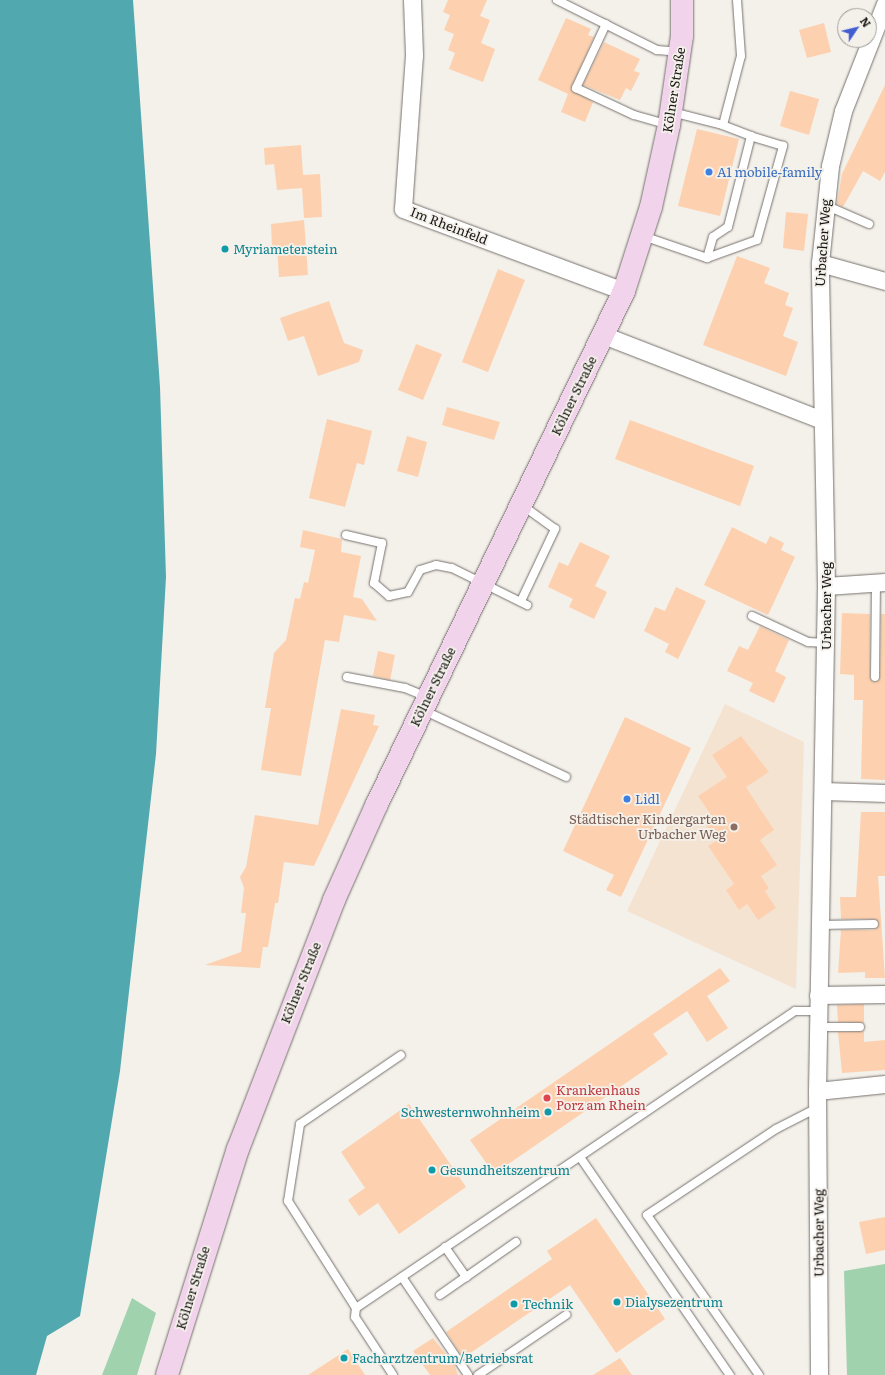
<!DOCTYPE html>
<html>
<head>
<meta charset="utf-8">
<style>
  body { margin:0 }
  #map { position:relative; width:885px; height:1375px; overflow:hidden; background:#f4f0ea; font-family:Literata,serif }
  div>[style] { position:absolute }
  .education>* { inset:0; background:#f5e3d2 }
  .green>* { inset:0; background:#a1d2ae }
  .water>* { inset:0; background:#51a8ae }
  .building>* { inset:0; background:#fdd1af }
  .roads { filter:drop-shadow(0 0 1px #76716d) drop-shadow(0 0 1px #76716d) }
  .service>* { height:8px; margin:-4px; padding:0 4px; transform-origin:4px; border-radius:4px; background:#fff }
  .minor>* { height:17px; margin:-8.5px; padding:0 8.5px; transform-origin:8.5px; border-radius:8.5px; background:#fff }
  .secondary>* { height:22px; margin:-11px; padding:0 11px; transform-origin:11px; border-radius:11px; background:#f1d4ec }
  .dots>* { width:11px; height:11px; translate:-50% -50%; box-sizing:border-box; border:2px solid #f4f0ea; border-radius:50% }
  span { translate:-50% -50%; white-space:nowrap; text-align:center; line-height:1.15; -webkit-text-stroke:3.5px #f4f0ea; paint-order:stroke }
  .street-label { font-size:13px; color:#171614 }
  .shop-label { font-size:13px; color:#366cbe }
  .left { translate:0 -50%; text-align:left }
  .culture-label { font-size:13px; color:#0d838f }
  .right { translate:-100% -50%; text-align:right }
  .education-label { font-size:13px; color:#785e54 }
  .health-label { font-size:13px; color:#be3a42 }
  .north { position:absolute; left:837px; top:8px; width:40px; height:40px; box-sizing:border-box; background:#f4f0ea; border:1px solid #9c9994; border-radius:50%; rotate:55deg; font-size:11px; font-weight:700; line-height:16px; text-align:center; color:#171614 }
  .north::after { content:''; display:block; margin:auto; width:14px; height:18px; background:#435ed1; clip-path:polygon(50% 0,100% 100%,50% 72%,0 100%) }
</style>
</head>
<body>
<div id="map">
  <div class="education">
    <i style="clip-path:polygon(725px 704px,804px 742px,796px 989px,627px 911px)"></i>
  </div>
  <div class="green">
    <i style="clip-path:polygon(885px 1264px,885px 1375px,847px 1375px,844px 1271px)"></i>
    <i style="clip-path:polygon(132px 1298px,156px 1313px,137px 1375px,102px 1375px)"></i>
  </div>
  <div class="water">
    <i style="clip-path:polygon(0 0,133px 0,160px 387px,166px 577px,156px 754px,120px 1071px,80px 1316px,47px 1336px,36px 1375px,0 1375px)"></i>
  </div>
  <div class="building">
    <i style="clip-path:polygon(448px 0,487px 0,480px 16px,490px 20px,481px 43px,495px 49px,483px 82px,449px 69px,455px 53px,448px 50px,454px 34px,444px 30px,450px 15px,443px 12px)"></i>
    <i style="clip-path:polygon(566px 18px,591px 29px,588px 35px,594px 37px,571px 88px,593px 102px,585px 122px,561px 112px,568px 94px,538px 80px)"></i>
    <i style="clip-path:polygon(824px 23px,831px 52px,807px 58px,799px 30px)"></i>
    <i style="clip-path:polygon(604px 42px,640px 59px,634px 71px,640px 73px,631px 91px,626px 88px,620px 100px,583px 85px)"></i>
    <i style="clip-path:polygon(885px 85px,885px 172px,880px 181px,863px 171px,843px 207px,837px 204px,842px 174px)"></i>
    <i style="clip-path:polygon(790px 91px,819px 99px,809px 135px,780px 126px)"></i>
    <i style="clip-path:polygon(697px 129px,739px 139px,720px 216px,678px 206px)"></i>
    <i style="clip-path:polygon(301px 145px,303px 175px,320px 174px,322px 217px,304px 218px,302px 188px,277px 190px,274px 164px,265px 165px,264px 148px)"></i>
    <i style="clip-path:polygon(786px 212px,808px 214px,804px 251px,783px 248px)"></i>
    <i style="clip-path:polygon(304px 220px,308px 275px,279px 277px,277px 247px,272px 247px,271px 224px)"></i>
    <i style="clip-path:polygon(737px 256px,770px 268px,764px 283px,789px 293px,785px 305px,793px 308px,783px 336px,798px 342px,786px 376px,703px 345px)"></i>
    <i style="clip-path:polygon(498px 269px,525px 280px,488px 372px,462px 362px)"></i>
    <i style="clip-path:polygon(329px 301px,344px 343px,363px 350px,359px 362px,318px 376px,304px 336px,288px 341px,280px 318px)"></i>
    <i style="clip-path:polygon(416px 344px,442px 354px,423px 400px,398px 390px)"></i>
    <i style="clip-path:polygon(447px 407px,500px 422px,494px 440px,442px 425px)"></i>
    <i style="clip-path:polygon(327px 419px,372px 431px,364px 465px,357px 463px,345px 507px,309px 498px)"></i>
    <i style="clip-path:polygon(630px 420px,754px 466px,740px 506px,615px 459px)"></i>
    <i style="clip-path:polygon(407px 436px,427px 442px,418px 477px,397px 471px)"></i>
    <i style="clip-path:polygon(732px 527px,766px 544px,770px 536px,784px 543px,781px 550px,795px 557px,768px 615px,704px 585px)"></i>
    <i style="clip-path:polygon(303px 530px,342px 539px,341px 552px,361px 556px,353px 597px,362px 599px,377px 621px,344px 615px,339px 642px,325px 640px,301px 776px,261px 770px,271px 708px,265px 708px,274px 653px,286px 640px,295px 598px,300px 599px,304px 582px,308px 583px,315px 550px,300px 547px)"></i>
    <i style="clip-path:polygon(580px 542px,610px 556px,595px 586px,607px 592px,594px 619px,569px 607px,573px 599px,548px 587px,559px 562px,568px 566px)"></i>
    <i style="clip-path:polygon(676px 587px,706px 601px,678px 659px,665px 652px,669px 644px,644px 631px,655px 607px,665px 611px)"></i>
    <i style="clip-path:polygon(842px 613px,870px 614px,870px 677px,875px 682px,880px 677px,881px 614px,885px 614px,885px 780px,861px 779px,863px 700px,854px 700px,854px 675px,840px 674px)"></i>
    <i style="clip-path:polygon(760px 626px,789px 640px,775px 671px,786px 677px,774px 703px,749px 691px,753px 683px,727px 671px,739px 646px,748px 650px)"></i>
    <i style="clip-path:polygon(378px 651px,395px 655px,390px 680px,373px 676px)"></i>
    <i style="clip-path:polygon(341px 709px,375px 715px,373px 725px,379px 726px,314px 866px,284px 862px,278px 903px,275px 903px,268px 947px,263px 947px,260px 968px,205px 965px,241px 952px,246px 913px,241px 913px,244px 888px,240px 877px,246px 867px,255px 815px,318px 825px)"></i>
    <i style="clip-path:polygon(625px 717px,691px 748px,621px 897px,606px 890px,614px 875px,563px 851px)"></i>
    <i style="clip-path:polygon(741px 736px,769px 772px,746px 787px,774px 830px,760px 840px,777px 865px,761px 876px,769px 888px,765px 891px,776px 908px,758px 920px,747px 904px,739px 910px,726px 890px,734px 884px,708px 846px,716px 841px,703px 820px,711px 815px,698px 796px,727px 777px,712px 755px)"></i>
    <i style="clip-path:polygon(861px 812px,885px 812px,885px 876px,878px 876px,885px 978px,865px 978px,865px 972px,838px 973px,841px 930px,874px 930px,879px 924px,874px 919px,841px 919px,840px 897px,856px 897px)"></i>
    <i style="clip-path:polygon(720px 968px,730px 981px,707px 996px,728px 1028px,707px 1042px,687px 1011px,653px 1034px,668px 1054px,494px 1174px,470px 1140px)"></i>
    <i style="clip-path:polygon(864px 1004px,864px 1023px,838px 1022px,837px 1005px)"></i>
    <i style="clip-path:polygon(864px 1031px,864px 1042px,885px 1040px,885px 1070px,842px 1073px,838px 1032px)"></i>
    <i style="clip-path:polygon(409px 1104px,466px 1187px,399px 1234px,378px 1203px,359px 1216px,348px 1200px,365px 1188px,341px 1152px)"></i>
    <i style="clip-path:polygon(885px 1217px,885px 1250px,866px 1254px,859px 1222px)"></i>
    <i style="clip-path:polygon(596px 1218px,665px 1319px,616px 1353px,570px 1285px,463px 1358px,446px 1332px,552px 1259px,547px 1251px)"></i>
    <i style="clip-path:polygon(433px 1338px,454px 1364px,458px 1375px,430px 1375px,413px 1351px)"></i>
    <i style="clip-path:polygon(348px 1349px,365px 1375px,308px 1375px)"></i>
    <i style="clip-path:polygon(620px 1358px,632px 1375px,593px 1375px)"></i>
  </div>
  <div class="roads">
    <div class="service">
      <i style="left:557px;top:0;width:112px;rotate:26.6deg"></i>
      <i style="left:657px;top:50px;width:21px;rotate:5deg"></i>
      <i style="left:606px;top:24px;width:71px;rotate:115.1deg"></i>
      <i style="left:576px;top:88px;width:64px;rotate:25deg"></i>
      <i style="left:634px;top:115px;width:36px;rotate:16deg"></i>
      <i style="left:672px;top:112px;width:53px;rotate:14.3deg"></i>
      <i style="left:825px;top:205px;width:48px;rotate:23.4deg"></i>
      <i style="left:643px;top:236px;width:68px;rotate:19deg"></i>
      <i style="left:707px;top:258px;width:22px;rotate:-74deg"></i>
      <i style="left:713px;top:237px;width:18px;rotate:-34deg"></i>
      <i style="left:728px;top:227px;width:94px;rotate:-75.8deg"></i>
      <i style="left:751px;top:136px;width:30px;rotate:-159deg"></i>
      <i style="left:723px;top:125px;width:71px;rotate:-75.4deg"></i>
      <i style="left:741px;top:56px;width:56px;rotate:-94.1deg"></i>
      <i style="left:707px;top:258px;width:53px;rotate:-19.8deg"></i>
      <i style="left:757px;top:240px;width:98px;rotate:-74.5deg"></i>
      <i style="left:783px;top:146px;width:34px;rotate:-163deg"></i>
      <i style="left:346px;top:535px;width:37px;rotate:13deg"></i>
      <i style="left:382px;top:543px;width:41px;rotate:101.3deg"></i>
      <i style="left:374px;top:583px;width:20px;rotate:41deg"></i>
      <i style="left:389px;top:596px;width:19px;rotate:-12deg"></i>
      <i style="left:408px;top:592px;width:25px;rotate:-61deg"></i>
      <i style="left:420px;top:570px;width:17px;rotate:-17deg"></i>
      <i style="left:436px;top:565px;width:16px;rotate:11deg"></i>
      <i style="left:452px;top:568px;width:84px;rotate:26.3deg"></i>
      <i style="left:521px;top:601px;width:80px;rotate:-64.7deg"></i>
      <i style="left:555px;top:529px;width:41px;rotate:-144deg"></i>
      <i style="left:752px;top:616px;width:62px;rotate:24.9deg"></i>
      <i style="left:808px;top:642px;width:18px;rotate:3deg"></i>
      <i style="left:347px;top:677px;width:59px;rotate:10.7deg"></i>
      <i style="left:405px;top:688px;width:24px;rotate:22deg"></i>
      <i style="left:875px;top:677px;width:94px;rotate:-89.4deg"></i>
      <i style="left:423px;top:710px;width:158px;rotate:25.1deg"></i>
      <i style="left:820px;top:925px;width:54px;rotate:-1.1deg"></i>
      <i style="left:818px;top:1027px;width:42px"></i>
      <i style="left:580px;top:1157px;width:265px;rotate:55.5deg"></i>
      <i style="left:445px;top:1247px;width:37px;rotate:55deg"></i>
      <i style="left:466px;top:1277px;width:61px;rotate:-35deg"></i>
      <i style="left:402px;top:1277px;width:118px;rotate:56deg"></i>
      <i style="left:440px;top:1295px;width:32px;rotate:-35deg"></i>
      <i style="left:356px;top:1308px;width:530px;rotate:-34.08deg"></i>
      <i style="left:795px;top:1011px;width:23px"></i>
      <i style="left:393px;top:1375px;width:69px;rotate:-123.2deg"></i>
      <i style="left:355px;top:1317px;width:9px;rotate:-84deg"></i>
      <i style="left:356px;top:1308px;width:127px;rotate:-122.4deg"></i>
      <i style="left:288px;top:1201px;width:78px;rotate:-81.1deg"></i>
      <i style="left:300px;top:1124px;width:122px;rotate:-34.3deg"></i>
      <i style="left:478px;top:1375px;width:107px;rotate:-34.3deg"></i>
      <i style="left:759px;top:1375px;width:195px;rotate:-125deg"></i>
      <i style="left:647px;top:1215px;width:155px;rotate:-33.7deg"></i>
      <i style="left:776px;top:1129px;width:46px;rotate:-27.1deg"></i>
    </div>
    <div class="minor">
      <i style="left:412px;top:0;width:55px;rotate:87.9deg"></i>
      <i style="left:414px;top:55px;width:154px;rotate:94.1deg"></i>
      <i style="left:403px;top:209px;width:236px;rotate:20.4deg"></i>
      <i style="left:820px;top:263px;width:67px;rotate:15.5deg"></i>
      <i style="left:603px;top:335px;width:235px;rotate:21.2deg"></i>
      <i style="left:826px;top:586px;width:59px;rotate:-3.9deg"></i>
      <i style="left:824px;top:791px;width:61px;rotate:1.9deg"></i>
      <i style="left:818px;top:995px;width:67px;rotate:-0.9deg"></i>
      <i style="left:817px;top:1091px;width:68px;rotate:-5.9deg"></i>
      <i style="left:819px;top:1375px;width:284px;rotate:-90.4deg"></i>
      <i style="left:817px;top:1091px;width:505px;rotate:-88.98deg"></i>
      <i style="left:826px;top:586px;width:323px;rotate:-91.1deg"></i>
      <i style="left:820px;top:263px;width:98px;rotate:-84.1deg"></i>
      <i style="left:830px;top:166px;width:57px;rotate:-76.7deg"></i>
      <i style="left:843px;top:111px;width:115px;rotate:-68.6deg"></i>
    </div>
    <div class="secondary">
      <i style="left:167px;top:1375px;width:237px;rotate:-72.6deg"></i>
      <i style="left:238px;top:1149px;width:267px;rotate:-68.9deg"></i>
      <i style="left:334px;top:900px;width:105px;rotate:-65.9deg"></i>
      <i style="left:377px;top:804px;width:569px;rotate:-64.29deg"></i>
      <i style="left:624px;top:291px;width:88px;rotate:-72.2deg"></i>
      <i style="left:651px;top:207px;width:84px;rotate:-77.6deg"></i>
      <i style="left:669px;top:125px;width:90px;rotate:-81.7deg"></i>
      <i style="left:682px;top:36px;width:36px;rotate:-90deg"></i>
    </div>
  </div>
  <div class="dots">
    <i style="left:709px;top:172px;background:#3f7fe0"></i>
    <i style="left:225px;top:249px;background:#0f9aa8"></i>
    <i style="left:627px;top:799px;background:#3f7fe0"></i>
    <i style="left:734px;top:827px;background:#8d6e63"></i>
    <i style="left:547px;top:1098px;background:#e0444e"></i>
    <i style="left:548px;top:1112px;background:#0f9aa8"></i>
    <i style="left:432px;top:1170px;background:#0f9aa8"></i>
    <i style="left:617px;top:1302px;background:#0f9aa8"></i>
    <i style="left:514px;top:1304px;background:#0f9aa8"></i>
    <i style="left:344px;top:1358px;background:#0f9aa8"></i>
  </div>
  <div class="street-label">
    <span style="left:674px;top:90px;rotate:-81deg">Kölner Straße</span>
    <span style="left:449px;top:226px;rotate:21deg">Im Rheinfeld</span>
    <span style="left:823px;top:243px;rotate:-86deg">Urbacher Weg</span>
    <span style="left:574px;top:396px;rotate:-64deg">Kölner Straße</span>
    <span style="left:826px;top:606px;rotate:-90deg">Urbacher Weg</span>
    <span style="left:433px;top:687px;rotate:-64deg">Kölner Straße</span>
    <span style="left:301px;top:983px;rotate:-68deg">Kölner Straße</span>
    <span style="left:819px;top:1233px;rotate:-90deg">Urbacher Weg</span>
    <span style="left:193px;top:1288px;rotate:-73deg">Kölner Straße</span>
  </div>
  <div class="shop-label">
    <span class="left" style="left:717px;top:172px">A1 mobile-family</span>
    <span class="left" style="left:635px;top:799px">Lidl</span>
  </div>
  <div class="culture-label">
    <span class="left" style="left:233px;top:249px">Myriameterstein</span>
    <span class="right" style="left:540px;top:1112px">Schwesternwohnheim</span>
    <span class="left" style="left:440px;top:1170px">Gesundheitszentrum</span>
    <span class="left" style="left:625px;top:1302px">Dialysezentrum</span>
    <span class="left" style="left:522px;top:1304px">Technik</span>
    <span class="left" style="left:352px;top:1358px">Facharztzentrum/Betriebsrat</span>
  </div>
  <div class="education-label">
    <span class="right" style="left:726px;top:827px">Städtischer Kindergarten<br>Urbacher Weg</span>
  </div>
  <div class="health-label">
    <span class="left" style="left:556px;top:1098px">Krankenhaus<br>Porz am Rhein</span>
  </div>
  <div class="north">N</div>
</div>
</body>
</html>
